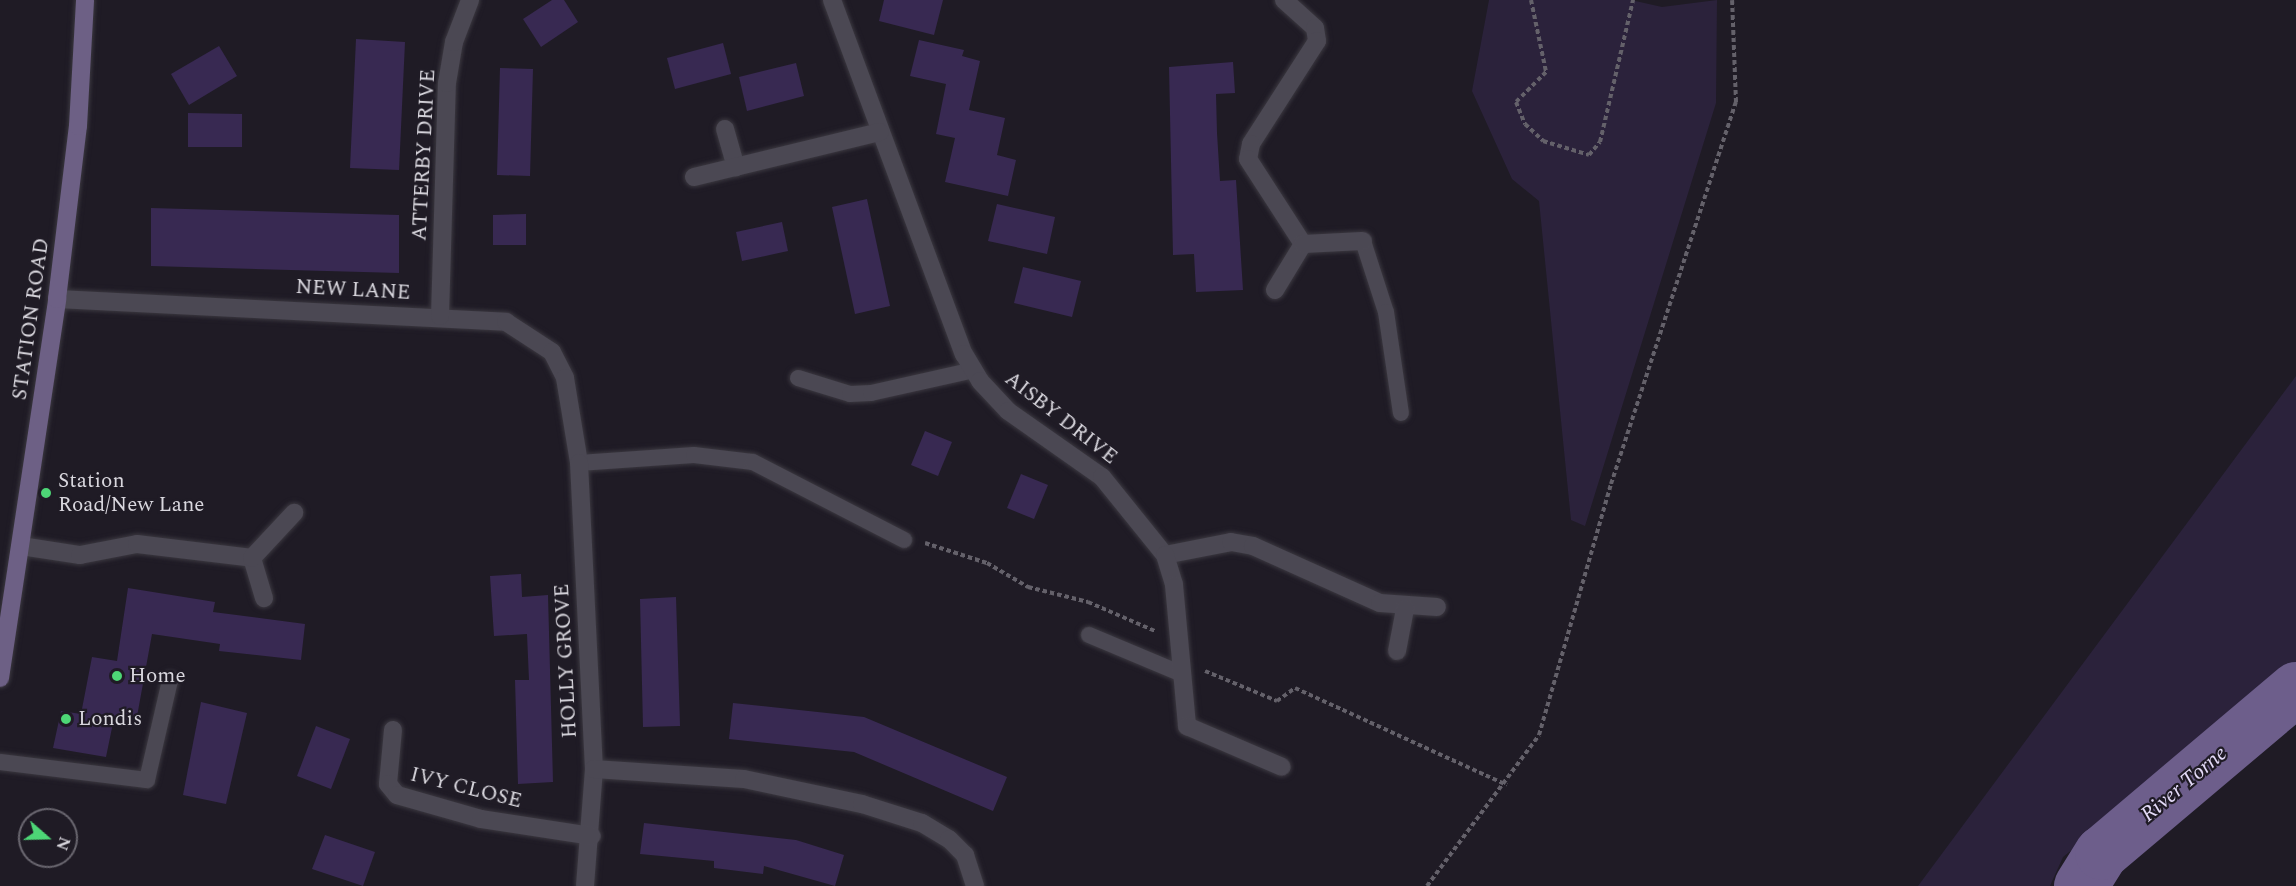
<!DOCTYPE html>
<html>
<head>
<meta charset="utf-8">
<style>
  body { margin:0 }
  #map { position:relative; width:2296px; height:886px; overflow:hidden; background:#1f1b25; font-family:Spectral,serif }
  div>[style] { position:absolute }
  .green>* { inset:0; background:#2b223b }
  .river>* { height:54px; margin:-27px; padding:0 27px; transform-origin:27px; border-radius:27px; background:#6d5e8b }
  .building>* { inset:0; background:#382952 }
  .path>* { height:4px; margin-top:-2px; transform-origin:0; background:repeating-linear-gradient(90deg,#64616a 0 4.5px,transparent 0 7.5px) }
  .roads { filter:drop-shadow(0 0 2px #3b3840) drop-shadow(0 0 2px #3b3840) }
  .lane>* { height:16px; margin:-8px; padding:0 8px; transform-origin:8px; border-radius:8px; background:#4b4853 }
  .street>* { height:18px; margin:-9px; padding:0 9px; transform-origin:9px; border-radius:9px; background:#4b4853 }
  .secondary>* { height:18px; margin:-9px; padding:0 9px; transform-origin:9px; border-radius:9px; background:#6d6085 }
  .dots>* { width:16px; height:16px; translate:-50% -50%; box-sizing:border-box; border:3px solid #1f1b25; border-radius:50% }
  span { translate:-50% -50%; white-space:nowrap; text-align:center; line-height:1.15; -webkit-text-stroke:4.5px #1f1b25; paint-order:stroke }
  .street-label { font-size:21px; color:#d9d7de }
  .poi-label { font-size:21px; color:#d9d7de }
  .left { translate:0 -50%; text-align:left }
  .water-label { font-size:22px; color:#e4dbf8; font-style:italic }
  .north { position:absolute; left:18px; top:808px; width:60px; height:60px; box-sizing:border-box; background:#1f1b25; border:2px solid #69666f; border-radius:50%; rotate:110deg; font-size:16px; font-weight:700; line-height:24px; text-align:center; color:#d9d7de }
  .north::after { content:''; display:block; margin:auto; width:21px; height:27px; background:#4dd676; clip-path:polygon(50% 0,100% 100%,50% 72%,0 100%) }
</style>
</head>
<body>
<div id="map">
  <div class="green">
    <i style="clip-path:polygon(1489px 0,1631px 0,1662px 7px,1717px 0,1716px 103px,1585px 526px,1571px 520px,1539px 201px,1512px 179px,1472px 91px)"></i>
    <i style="clip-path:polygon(2296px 376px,2296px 670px,2063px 857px,2050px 886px,1918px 886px)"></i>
  </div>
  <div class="river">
    <i style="left:2081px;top:886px;width:39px;rotate:-58deg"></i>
    <i style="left:2102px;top:853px;width:254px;rotate:-40.2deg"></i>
  </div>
  <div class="building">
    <i style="clip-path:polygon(552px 0,564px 0,578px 22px,541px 47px,523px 19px)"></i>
    <i style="clip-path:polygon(884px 0,943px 0,934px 35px,879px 21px)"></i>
    <i style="clip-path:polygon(356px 39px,405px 42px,399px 170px,350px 168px)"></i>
    <i style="clip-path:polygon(919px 40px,964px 50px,962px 56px,980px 61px,969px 110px,1005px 118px,997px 155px,1016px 160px,1008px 196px,945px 182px,955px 138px,936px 134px,946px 84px,910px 76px)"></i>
    <i style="clip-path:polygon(723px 43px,731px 74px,675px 89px,667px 58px)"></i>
    <i style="clip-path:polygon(219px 46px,237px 76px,189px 105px,171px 74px)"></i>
    <i style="clip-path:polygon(1233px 62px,1235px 93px,1216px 94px,1217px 133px,1220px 181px,1236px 180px,1243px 290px,1196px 292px,1194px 254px,1173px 255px,1169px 67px)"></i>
    <i style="clip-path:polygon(796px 63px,804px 96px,747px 111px,739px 77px)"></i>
    <i style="clip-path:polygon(500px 68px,533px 69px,530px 176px,497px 175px)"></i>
    <i style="clip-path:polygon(188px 113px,242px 114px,242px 147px,188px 147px)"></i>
    <i style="clip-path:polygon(867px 199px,890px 306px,855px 314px,832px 207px)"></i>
    <i style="clip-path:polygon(997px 204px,1055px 217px,1047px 254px,988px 241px)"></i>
    <i style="clip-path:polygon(151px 208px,399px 215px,399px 273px,151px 266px)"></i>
    <i style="clip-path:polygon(526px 214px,526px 245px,493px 245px,493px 215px)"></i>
    <i style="clip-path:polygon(782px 222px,788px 251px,742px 261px,736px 232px)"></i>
    <i style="clip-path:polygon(1023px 267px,1081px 281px,1072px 317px,1014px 303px)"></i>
    <i style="clip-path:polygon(925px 431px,952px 442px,938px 476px,911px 465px)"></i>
    <i style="clip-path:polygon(1021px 474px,1048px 485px,1034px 519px,1007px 508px)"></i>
    <i style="clip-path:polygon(521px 574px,522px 597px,548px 595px,553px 782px,518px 784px,515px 680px,529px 680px,527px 634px,494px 636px,490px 576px)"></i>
    <i style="clip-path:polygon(128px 588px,215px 602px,213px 612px,305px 624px,301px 660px,219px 651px,220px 644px,152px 634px,136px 722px,114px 718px,106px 757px,53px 748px,61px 711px,81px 714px,92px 657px,117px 661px)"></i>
    <i style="clip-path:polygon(676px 597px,680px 726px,643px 727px,640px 599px)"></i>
    <i style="clip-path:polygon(201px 702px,247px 713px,226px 804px,183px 795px)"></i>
    <i style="clip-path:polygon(733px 703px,864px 717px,1007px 777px,993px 811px,854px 752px,729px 739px)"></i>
    <i style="clip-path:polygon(316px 726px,350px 739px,331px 789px,297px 776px)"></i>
    <i style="clip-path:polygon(644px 823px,796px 840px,844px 855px,835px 886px,764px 866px,763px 874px,714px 868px,714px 861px,640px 854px)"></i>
    <i style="clip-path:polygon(325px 835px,375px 852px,363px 886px,312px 869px)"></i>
  </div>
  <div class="path">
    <i style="left:1531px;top:0;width:74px;rotate:78.2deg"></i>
    <i style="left:1546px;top:72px;width:42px;rotate:135deg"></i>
    <i style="left:1516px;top:102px;width:24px;rotate:68deg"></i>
    <i style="left:1525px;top:124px;width:25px;rotate:43deg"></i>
    <i style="left:1543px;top:141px;width:48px;rotate:16.9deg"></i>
    <i style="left:1589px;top:155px;width:17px;rotate:-50deg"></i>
    <i style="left:1600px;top:142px;width:146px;rotate:-76.9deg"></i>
    <i style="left:925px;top:543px;width:65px;rotate:17.9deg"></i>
    <i style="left:987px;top:563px;width:48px;rotate:30.3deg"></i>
    <i style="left:1028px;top:587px;width:62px;rotate:14deg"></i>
    <i style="left:1088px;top:602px;width:73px;rotate:23.4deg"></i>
    <i style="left:1205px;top:671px;width:78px;rotate:22.6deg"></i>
    <i style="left:1277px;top:701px;width:22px;rotate:-36deg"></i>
    <i style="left:1295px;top:688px;width:233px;rotate:24.6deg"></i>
    <i style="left:1427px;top:886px;width:188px;rotate:-53.4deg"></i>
    <i style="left:1539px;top:735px;width:261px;rotate:-74deg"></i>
    <i style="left:1611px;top:484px;width:402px;rotate:-71.9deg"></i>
    <i style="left:1736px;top:102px;width:102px;rotate:-92.2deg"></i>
  </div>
  <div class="roads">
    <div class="lane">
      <i style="left:1363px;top:241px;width:75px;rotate:72.1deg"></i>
      <i style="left:1386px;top:312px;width:102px;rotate:81.6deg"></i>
      <i style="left:798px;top:378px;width:54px;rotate:17.1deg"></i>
      <i style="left:850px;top:394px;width:21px;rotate:-3deg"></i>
      <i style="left:871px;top:393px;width:106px;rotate:-12.6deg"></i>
      <i style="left:579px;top:463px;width:115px;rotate:-4deg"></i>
      <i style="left:694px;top:455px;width:59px;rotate:6.8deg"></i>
      <i style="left:753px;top:462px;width:170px;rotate:27.3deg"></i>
      <i style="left:1089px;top:635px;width:99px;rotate:22.7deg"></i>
      <i style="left:0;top:762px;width:148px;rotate:7deg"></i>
      <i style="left:147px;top:780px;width:103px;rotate:-77deg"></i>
    </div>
    <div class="street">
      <i style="left:832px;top:0;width:378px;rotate:69.6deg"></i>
      <i style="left:964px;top:354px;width:31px;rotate:59deg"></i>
      <i style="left:980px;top:381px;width:41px;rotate:47deg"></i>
      <i style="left:1008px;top:411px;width:115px;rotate:35.1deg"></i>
      <i style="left:1102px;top:477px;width:100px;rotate:51.1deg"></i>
      <i style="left:1165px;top:555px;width:67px;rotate:-11.1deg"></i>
      <i style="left:1231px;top:542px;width:22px;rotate:10deg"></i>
      <i style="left:1253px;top:546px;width:139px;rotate:24.2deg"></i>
      <i style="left:1380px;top:603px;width:57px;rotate:4deg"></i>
      <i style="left:1284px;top:0;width:42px;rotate:42.1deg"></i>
      <i style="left:1315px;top:28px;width:13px;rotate:81deg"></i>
      <i style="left:1317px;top:41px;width:122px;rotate:122.7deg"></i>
      <i style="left:1251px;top:144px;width:15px;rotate:101deg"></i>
      <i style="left:1248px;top:159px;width:101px;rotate:57.1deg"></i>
      <i style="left:725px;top:129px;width:40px;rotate:74deg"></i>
      <i style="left:694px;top:177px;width:191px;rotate:-13.6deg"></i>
      <i style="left:1275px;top:290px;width:54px;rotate:-58.7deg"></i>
      <i style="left:1303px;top:244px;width:60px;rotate:-2.9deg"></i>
      <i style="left:57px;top:299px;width:450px;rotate:2.9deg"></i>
      <i style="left:506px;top:322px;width:55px;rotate:33.1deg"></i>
      <i style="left:552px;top:352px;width:29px;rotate:63deg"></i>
      <i style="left:565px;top:378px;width:86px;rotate:80.6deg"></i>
      <i style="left:579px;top:463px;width:306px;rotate:87.2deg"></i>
      <i style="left:594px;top:769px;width:117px;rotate:94.4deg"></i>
      <i style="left:440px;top:316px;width:233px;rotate:-88.3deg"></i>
      <i style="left:447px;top:83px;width:42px;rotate:-80.3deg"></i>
      <i style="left:454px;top:42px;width:45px;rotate:-69.1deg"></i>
      <i style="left:21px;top:546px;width:60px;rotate:8.7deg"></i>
      <i style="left:80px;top:555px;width:58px;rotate:-10.9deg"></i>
      <i style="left:137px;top:544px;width:116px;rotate:6.9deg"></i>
      <i style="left:252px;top:558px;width:42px;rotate:73.3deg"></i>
      <i style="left:1165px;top:555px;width:31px;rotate:73deg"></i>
      <i style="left:1174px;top:585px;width:142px;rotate:84.7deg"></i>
      <i style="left:1187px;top:726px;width:103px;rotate:23.3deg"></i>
      <i style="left:252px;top:558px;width:62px;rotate:-47deg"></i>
      <i style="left:1397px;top:651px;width:43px;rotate:-79.2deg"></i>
      <i style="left:393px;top:730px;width:54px;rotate:95.3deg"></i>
      <i style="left:388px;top:784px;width:14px;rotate:51deg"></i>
      <i style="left:397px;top:795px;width:87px;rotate:15.9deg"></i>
      <i style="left:481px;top:819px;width:112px;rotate:8.7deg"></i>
      <i style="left:594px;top:769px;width:150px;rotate:3.8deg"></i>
      <i style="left:744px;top:779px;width:121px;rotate:12deg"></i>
      <i style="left:862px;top:804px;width:63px;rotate:17.6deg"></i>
      <i style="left:922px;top:823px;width:31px;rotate:31deg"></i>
      <i style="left:949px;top:839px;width:23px;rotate:45deg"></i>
      <i style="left:965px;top:855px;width:33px;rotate:72deg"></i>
    </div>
    <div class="secondary">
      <i style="left:0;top:678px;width:383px;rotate:-81.4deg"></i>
      <i style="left:57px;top:299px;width:174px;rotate:-83.1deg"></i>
      <i style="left:78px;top:126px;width:126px;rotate:-86.8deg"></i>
    </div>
  </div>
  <div class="dots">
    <i style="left:46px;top:493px;background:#4dd676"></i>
    <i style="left:117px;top:676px;background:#4dd676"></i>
    <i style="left:66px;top:719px;background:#4dd676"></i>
  </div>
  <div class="street-label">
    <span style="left:424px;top:155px;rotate:-87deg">ATTERBY DRIVE</span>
    <span style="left:353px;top:290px;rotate:3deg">NEW LANE</span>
    <span style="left:31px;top:319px;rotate:-82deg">STATION ROAD</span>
    <span style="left:1061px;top:418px;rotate:38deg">AISBY DRIVE</span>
    <span style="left:566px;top:661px;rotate:-93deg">HOLLY GROVE</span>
    <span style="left:466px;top:788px;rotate:14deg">IVY CLOSE</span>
  </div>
  <div class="poi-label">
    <span class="left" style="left:58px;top:493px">Station<br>Road/New Lane</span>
    <span class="left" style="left:129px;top:676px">Home</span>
    <span class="left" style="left:78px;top:719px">Londis</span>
  </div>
  <div class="water-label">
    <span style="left:2184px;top:784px;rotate:-40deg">River Torne</span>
  </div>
  <div class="north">N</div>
</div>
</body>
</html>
